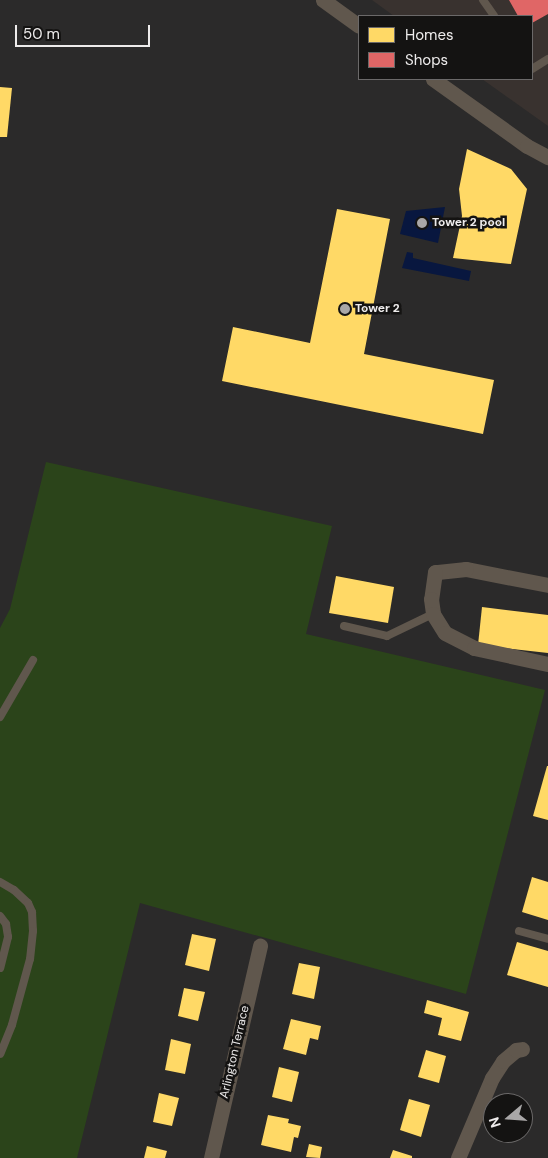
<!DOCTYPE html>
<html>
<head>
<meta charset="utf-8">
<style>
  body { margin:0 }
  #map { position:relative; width:548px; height:1158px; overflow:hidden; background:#2b2a2a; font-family:"DM Sans",sans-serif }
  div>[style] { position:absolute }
  .built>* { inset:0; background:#39322f }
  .green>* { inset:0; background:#2b441a }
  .water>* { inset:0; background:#08173f }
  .homes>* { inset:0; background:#ffd966 }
  .shops>* { inset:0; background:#e06666 }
  .lane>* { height:8px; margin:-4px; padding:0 4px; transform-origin:4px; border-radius:4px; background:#60574d }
  .street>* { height:15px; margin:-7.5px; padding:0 7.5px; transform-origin:7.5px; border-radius:7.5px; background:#60574d }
  .dots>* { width:14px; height:14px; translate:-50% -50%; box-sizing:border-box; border:2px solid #141312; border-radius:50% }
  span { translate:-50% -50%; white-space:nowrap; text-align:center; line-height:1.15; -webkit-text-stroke:5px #141312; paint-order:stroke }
  .poi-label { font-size:12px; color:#edebeb; font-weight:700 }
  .left { translate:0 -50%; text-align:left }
  .street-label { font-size:12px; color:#edebeb }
  .legend { position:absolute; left:358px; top:15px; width:175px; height:65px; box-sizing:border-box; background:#141312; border:1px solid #6b6969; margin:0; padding:6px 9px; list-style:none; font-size:15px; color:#edebeb }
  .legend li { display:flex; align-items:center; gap:10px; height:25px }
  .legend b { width:25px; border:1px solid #6b6969 }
  .north { position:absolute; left:483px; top:1093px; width:50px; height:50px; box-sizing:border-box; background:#141312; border:1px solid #6b6969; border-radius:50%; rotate:252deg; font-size:14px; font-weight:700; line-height:20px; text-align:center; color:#edebeb }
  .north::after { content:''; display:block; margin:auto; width:18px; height:22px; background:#a9a7a7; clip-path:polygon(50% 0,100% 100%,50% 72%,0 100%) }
  .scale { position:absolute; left:15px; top:25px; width:135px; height:22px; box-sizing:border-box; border:2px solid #edebeb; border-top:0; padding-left:6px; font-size:15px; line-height:18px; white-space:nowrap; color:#edebeb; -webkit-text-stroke:4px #141312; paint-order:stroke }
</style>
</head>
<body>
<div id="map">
  <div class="built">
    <i style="clip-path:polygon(372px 0,548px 0,548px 126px,482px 79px,532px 79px,532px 16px,394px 16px)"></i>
  </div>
  <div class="green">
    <i style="clip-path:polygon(46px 462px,332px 526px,306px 634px,545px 690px,466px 994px,140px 903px,77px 1158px,0 1158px,0 924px,2px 915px,0 914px,0 628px,10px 609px)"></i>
  </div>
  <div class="water">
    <i style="clip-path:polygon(445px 207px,438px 243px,400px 234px,406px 211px)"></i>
    <i style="clip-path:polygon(407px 252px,413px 253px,413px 258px,471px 271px,469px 281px,402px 268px)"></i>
  </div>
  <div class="homes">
    <i style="clip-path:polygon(0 87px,12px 88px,7px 137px,0 137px)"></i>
    <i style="clip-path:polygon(467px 149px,511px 169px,527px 189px,511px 264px,453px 258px,462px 216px,459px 189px)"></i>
    <i style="clip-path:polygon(337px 209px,390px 219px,364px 354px,494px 380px,483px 434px,222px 381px,233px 327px,310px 343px)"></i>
    <i style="clip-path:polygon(336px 576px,394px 587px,388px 623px,329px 613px)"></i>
    <i style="clip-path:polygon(482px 607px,548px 615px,548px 653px,478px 645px)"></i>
    <i style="clip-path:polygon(547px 766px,548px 766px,548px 820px,533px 816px)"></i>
    <i style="clip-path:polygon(532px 877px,548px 882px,548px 920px,522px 912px)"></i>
    <i style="clip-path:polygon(192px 934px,216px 939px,209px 971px,185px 965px)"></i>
    <i style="clip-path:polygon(517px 942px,548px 951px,548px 987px,507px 975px)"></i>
    <i style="clip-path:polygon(299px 963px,320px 967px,314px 999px,292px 994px)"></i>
    <i style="clip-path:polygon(184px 988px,205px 992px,198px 1021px,178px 1016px)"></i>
    <i style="clip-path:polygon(427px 1000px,469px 1012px,461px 1041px,438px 1035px,442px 1018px,424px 1013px)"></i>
    <i style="clip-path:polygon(291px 1019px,321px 1026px,318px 1040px,310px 1038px,306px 1055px,283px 1049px)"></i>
    <i style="clip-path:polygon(171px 1039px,191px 1044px,185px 1074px,165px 1070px)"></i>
    <i style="clip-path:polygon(426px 1050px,446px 1056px,439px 1083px,418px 1077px)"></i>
    <i style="clip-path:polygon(279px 1067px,299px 1072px,292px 1102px,272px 1097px)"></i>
    <i style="clip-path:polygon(159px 1093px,179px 1098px,172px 1126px,153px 1122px)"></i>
    <i style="clip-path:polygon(409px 1099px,430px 1105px,421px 1137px,400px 1130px)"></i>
    <i style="clip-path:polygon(268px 1115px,289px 1119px,288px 1123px,301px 1126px,298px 1138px,294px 1137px,291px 1152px,261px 1145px)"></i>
    <i style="clip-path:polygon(309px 1144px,322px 1147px,320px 1158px,306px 1157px)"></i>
    <i style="clip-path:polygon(147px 1146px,167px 1151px,165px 1158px,144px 1158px)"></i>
    <i style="clip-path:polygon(393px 1150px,412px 1156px,412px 1158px,390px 1158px)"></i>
  </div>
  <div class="shops">
    <i style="clip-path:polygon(509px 0,548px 0,548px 14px,532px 23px,532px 16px,518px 16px)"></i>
  </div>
  <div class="lane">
    <i style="left:483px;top:0;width:19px;rotate:55deg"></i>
    <i style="left:532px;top:69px;width:19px;rotate:-32deg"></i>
    <i style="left:344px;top:626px;width:44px;rotate:13.1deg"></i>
    <i style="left:387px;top:636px;width:51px;rotate:-25.6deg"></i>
    <i style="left:0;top:717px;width:66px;rotate:-59.9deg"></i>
    <i style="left:0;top:882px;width:16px;rotate:30deg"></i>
    <i style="left:14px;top:890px;width:19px;rotate:43deg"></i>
    <i style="left:28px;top:903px;width:10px;rotate:66deg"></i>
    <i style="left:32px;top:912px;width:19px;rotate:87deg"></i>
    <i style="left:33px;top:931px;width:28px;rotate:96deg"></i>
    <i style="left:30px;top:959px;width:68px;rotate:105.3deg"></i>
    <i style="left:12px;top:1025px;width:31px;rotate:112deg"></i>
    <i style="left:0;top:916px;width:10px;rotate:53deg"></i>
    <i style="left:6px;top:924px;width:13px;rotate:81deg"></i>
    <i style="left:8px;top:937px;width:32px;rotate:104deg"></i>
    <i style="left:519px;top:931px;width:30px;rotate:15deg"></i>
  </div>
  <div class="street">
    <i style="left:323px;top:0;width:44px;rotate:35.8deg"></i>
    <i style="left:433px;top:79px;width:115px;rotate:35.5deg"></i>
    <i style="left:527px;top:146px;width:24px;rotate:28deg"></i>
    <i style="left:548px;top:585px;width:84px;rotate:-169deg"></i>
    <i style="left:466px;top:569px;width:31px;rotate:174deg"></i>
    <i style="left:435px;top:572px;width:27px;rotate:98deg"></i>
    <i style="left:431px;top:599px;width:15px;rotate:82deg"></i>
    <i style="left:433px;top:614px;width:22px;rotate:58deg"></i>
    <i style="left:445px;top:633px;width:33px;rotate:27deg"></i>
    <i style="left:474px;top:648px;width:76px;rotate:12.2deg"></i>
    <i style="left:211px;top:1158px;width:218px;rotate:-77deg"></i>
    <i style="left:458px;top:1158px;width:87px;rotate:-67deg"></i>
    <i style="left:492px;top:1078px;width:20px;rotate:-57deg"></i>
    <i style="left:503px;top:1061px;width:17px;rotate:-40deg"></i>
    <i style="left:516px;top:1050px;width:6px;rotate:-9deg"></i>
  </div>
  <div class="dots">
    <i style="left:422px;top:223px;background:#a9a7a7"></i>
    <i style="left:345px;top:309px;background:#a9a7a7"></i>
  </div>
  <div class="poi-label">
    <span class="left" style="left:432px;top:223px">Tower 2 pool</span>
    <span class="left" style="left:355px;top:309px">Tower 2</span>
  </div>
  <div class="street-label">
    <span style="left:235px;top:1052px;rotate:-77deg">Arlington Terrace</span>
  </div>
  <ul class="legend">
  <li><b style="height:14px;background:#ffd966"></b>Homes</li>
  <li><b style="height:14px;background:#e06666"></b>Shops</li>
  </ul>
  <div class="north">N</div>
  <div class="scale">50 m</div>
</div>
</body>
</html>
